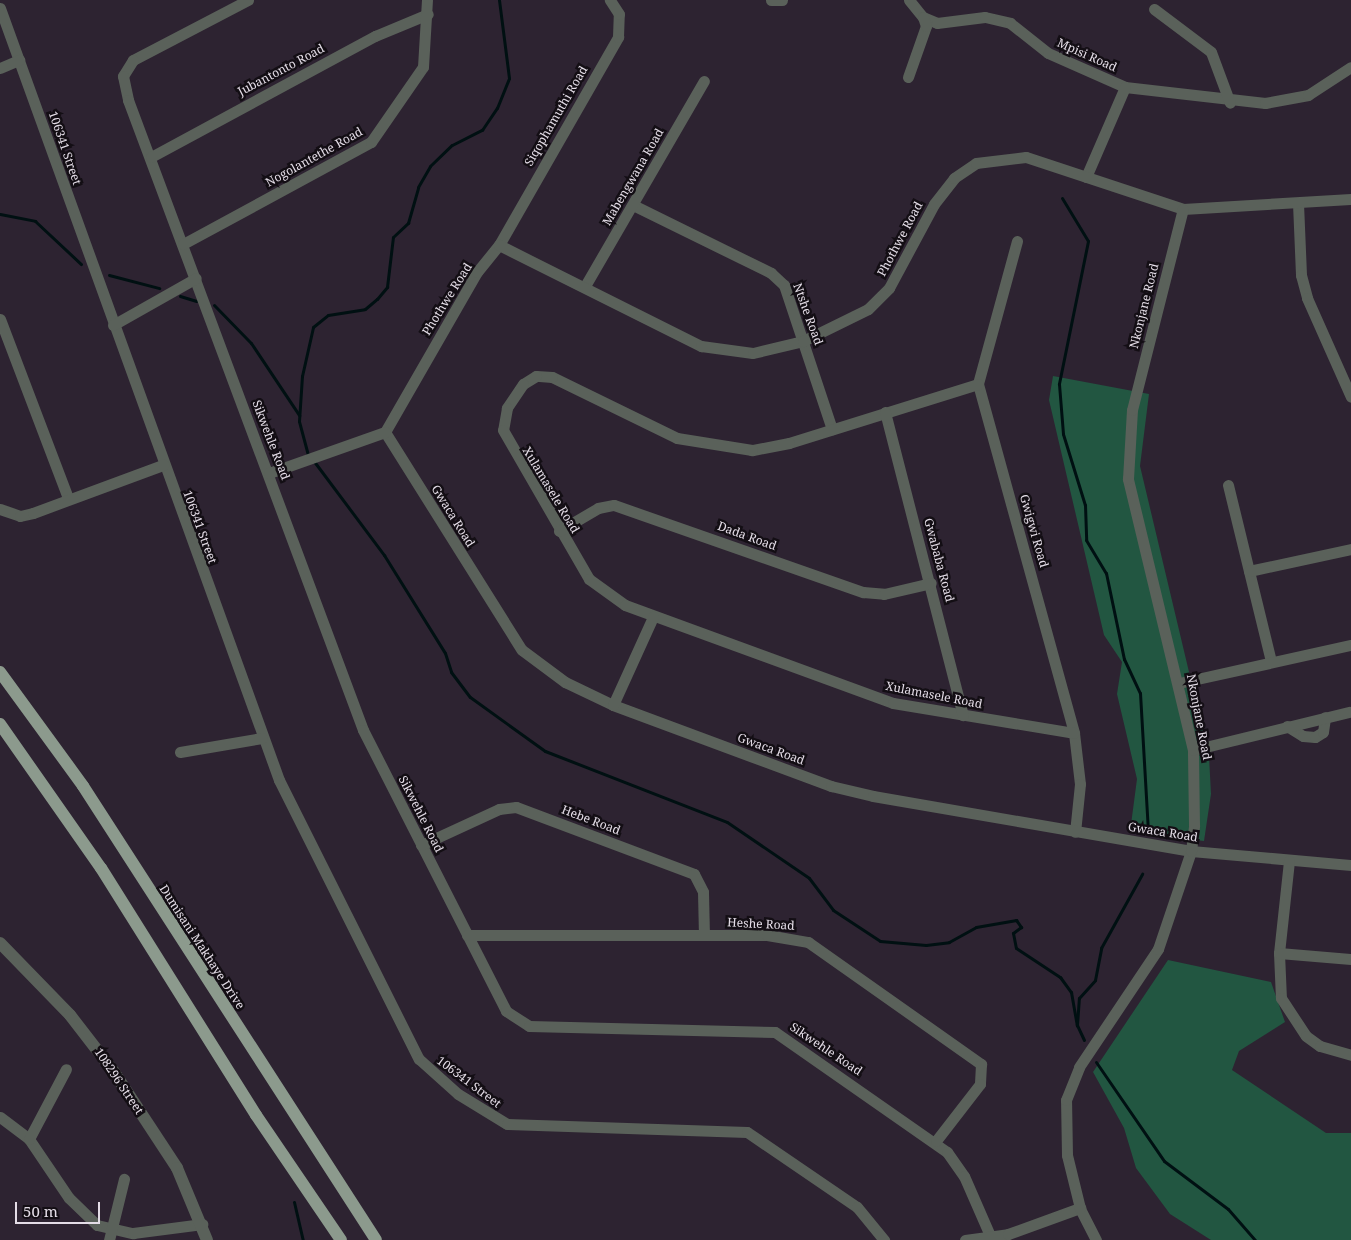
<!DOCTYPE html>
<html>
<head>
<meta charset="utf-8">
<style>
  body { margin:0 }
  #map { position:relative; width:1351px; height:1240px; overflow:hidden; background:#2d2331; font-family:"Noto Serif",serif }
  div>[style] { position:absolute }
  .green>* { inset:0; background:#225641 }
  .stream>* { height:3px; margin:-1.5px; padding:0 1.5px; transform-origin:1.5px; border-radius:1.5px; background:#001012 }
  .minor>* { height:11px; margin:-5.5px; padding:0 5.5px; transform-origin:5.5px; border-radius:5.5px; background:#5a615a }
  .tertiary>* { height:12px; margin:-6px; padding:0 6px; transform-origin:6px; border-radius:6px; background:#5a615a }
  .primary>* { height:12px; margin:-6px; padding:0 6px; transform-origin:6px; border-radius:6px; background:#8c9a8d }
  span { translate:-50% -50%; white-space:nowrap; text-align:center; line-height:1.15; -webkit-text-stroke:5px #130e14; paint-order:stroke }
  .street-label { font-size:12px; color:#e4dde7 }
  .scale { position:absolute; left:15px; top:1202px; width:85px; height:22px; box-sizing:border-box; border:2px solid #e4dde7; border-top:0; padding-left:6px; font-size:15px; line-height:18px; white-space:nowrap; color:#e4dde7; -webkit-text-stroke:4px #130e14; paint-order:stroke }
</style>
</head>
<body>
<div id="map">
  <div class="green">
    <i style="clip-path:polygon(1053px 376px,1149px 394px,1140px 466px,1209px 756px,1211px 794px,1204px 841px,1130px 832px,1137px 779px,1117px 694px,1122px 662px,1104px 635px,1049px 400px)"></i>
    <i style="clip-path:polygon(1168px 960px,1271px 982px,1285px 1022px,1239px 1051px,1232px 1070px,1326px 1133px,1351px 1133px,1351px 1240px,1211px 1240px,1170px 1214px,1136px 1168px,1124px 1128px,1093px 1072px)"></i>
  </div>
  <div class="stream">
    <i style="left:1062px;top:198px;width:50px;rotate:58.8deg"></i>
    <i style="left:1088px;top:241px;width:146px;rotate:101.5deg"></i>
    <i style="left:1059px;top:384px;width:50px;rotate:85.4deg"></i>
    <i style="left:1063px;top:434px;width:74px;rotate:72.8deg"></i>
    <i style="left:1085px;top:505px;width:35px;rotate:88deg"></i>
    <i style="left:1086px;top:540px;width:39px;rotate:59deg"></i>
    <i style="left:1106px;top:573px;width:88px;rotate:78.2deg"></i>
    <i style="left:1124px;top:659px;width:38px;rotate:65deg"></i>
    <i style="left:1140px;top:693px;width:140px;rotate:86.7deg"></i>
    <i style="left:0;top:214px;width:36px;rotate:11deg"></i>
    <i style="left:35px;top:221px;width:63px;rotate:43.1deg"></i>
    <i style="left:109px;top:275px;width:52px;rotate:14.6deg"></i>
    <i style="left:180px;top:296px;width:17px;rotate:17deg"></i>
    <i style="left:214px;top:305px;width:53px;rotate:45.8deg"></i>
    <i style="left:251px;top:343px;width:87px;rotate:56.3deg"></i>
    <i style="left:308px;top:455px;width:35px;rotate:-105deg"></i>
    <i style="left:299px;top:421px;width:45px;rotate:-86.2deg"></i>
    <i style="left:302px;top:376px;width:50px;rotate:-77.3deg"></i>
    <i style="left:313px;top:327px;width:19px;rotate:-39deg"></i>
    <i style="left:328px;top:315px;width:37px;rotate:-9deg"></i>
    <i style="left:365px;top:309px;width:16px;rotate:-40deg"></i>
    <i style="left:377px;top:299px;width:16px;rotate:-50deg"></i>
    <i style="left:387px;top:287px;width:50px;rotate:-83.2deg"></i>
    <i style="left:393px;top:237px;width:21px;rotate:-43deg"></i>
    <i style="left:408px;top:223px;width:37px;rotate:-74deg"></i>
    <i style="left:418px;top:187px;width:24px;rotate:-60deg"></i>
    <i style="left:430px;top:166px;width:30px;rotate:-44deg"></i>
    <i style="left:452px;top:145px;width:34px;rotate:-27deg"></i>
    <i style="left:482px;top:130px;width:27px;rotate:-56deg"></i>
    <i style="left:497px;top:108px;width:32px;rotate:-68deg"></i>
    <i style="left:509px;top:78px;width:79px;rotate:-97.3deg"></i>
    <i style="left:313px;top:460px;width:119px;rotate:53.2deg"></i>
    <i style="left:384px;top:555px;width:115px;rotate:58.1deg"></i>
    <i style="left:445px;top:653px;width:20px;rotate:72deg"></i>
    <i style="left:451px;top:672px;width:31px;rotate:53deg"></i>
    <i style="left:470px;top:697px;width:92px;rotate:35.8deg"></i>
    <i style="left:545px;top:751px;width:195px;rotate:21.3deg"></i>
    <i style="left:727px;top:822px;width:99px;rotate:34.3deg"></i>
    <i style="left:809px;top:878px;width:40px;rotate:53deg"></i>
    <i style="left:833px;top:910px;width:56px;rotate:33.4deg"></i>
    <i style="left:880px;top:941px;width:46px;rotate:5deg"></i>
    <i style="left:926px;top:945px;width:23px;rotate:-7deg"></i>
    <i style="left:949px;top:942px;width:31px;rotate:-29deg"></i>
    <i style="left:976px;top:927px;width:41px;rotate:-9.9deg"></i>
    <i style="left:1016px;top:920px;width:9px;rotate:54deg"></i>
    <i style="left:1021px;top:927px;width:10px;rotate:143deg"></i>
    <i style="left:1013px;top:933px;width:15px;rotate:79deg"></i>
    <i style="left:1016px;top:948px;width:53px;rotate:33.4deg"></i>
    <i style="left:1060px;top:977px;width:19px;rotate:54deg"></i>
    <i style="left:1071px;top:992px;width:34px;rotate:80deg"></i>
    <i style="left:1084px;top:1040px;width:17px;rotate:-115deg"></i>
    <i style="left:1077px;top:1025px;width:27px;rotate:-86deg"></i>
    <i style="left:1079px;top:998px;width:24px;rotate:-48deg"></i>
    <i style="left:1095px;top:980px;width:33px;rotate:-79deg"></i>
    <i style="left:1101px;top:948px;width:85px;rotate:-61deg"></i>
    <i style="left:1096px;top:1062px;width:120px;rotate:55.5deg"></i>
    <i style="left:1164px;top:1161px;width:80px;rotate:36.9deg"></i>
    <i style="left:1228px;top:1209px;width:41px;rotate:48.9deg"></i>
    <i style="left:294px;top:1202px;width:39px;rotate:77deg"></i>
  </div>
  <div class="minor">
    <i style="left:248px;top:0;width:130px;rotate:152.4deg"></i>
    <i style="left:133px;top:60px;width:19px;rotate:122deg"></i>
    <i style="left:123px;top:76px;width:25px;rotate:78deg"></i>
    <i style="left:128px;top:100px;width:672px;rotate:69.54deg"></i>
    <i style="left:363px;top:730px;width:315px;rotate:63deg"></i>
    <i style="left:506px;top:1011px;width:27px;rotate:33deg"></i>
    <i style="left:529px;top:1026px;width:246px;rotate:1.4deg"></i>
    <i style="left:775px;top:1032px;width:210px;rotate:34.9deg"></i>
    <i style="left:947px;top:1152px;width:29px;rotate:55deg"></i>
    <i style="left:964px;top:1176px;width:70px;rotate:66.4deg"></i>
    <i style="left:771px;top:0;width:11px"></i>
    <i style="left:909px;top:0;width:22px;rotate:51deg"></i>
    <i style="left:923px;top:17px;width:15px;rotate:23deg"></i>
    <i style="left:937px;top:23px;width:48px;rotate:-7.1deg"></i>
    <i style="left:985px;top:17px;width:26px;rotate:13deg"></i>
    <i style="left:1010px;top:23px;width:48px;rotate:38.3deg"></i>
    <i style="left:1048px;top:53px;width:84px;rotate:23.8deg"></i>
    <i style="left:1125px;top:87px;width:141px;rotate:6.5deg"></i>
    <i style="left:1265px;top:103px;width:44px;rotate:-10.5deg"></i>
    <i style="left:1308px;top:95px;width:51px;rotate:-33.1deg"></i>
    <i style="left:0;top:8px;width:821px;rotate:70.13deg"></i>
    <i style="left:279px;top:780px;width:312px;rotate:63.4deg"></i>
    <i style="left:419px;top:1059px;width:52px;rotate:41.9deg"></i>
    <i style="left:458px;top:1094px;width:57px;rotate:31.5deg"></i>
    <i style="left:507px;top:1124px;width:240px;rotate:1.9deg"></i>
    <i style="left:747px;top:1132px;width:133px;rotate:34.3deg"></i>
    <i style="left:857px;top:1207px;width:43px;rotate:50.7deg"></i>
    <i style="left:1154px;top:9px;width:71px;rotate:37deg"></i>
    <i style="left:1211px;top:52px;width:54px;rotate:69.6deg"></i>
    <i style="left:0;top:68px;width:21px;rotate:-23deg"></i>
    <i style="left:908px;top:77px;width:54px;rotate:-70.6deg"></i>
    <i style="left:926px;top:26px;width:9px;rotate:-108deg"></i>
    <i style="left:151px;top:157px;width:255px;rotate:-28.4deg"></i>
    <i style="left:375px;top:36px;width:57px;rotate:-22.5deg"></i>
    <i style="left:1086px;top:177px;width:98px;rotate:-66.6deg"></i>
    <i style="left:1298px;top:203px;width:72px;rotate:87.6deg"></i>
    <i style="left:1301px;top:275px;width:24px;rotate:75deg"></i>
    <i style="left:1307px;top:298px;width:108px;rotate:66deg"></i>
    <i style="left:633px;top:205px;width:154px;rotate:26.2deg"></i>
    <i style="left:771px;top:273px;width:18px;rotate:43deg"></i>
    <i style="left:784px;top:285px;width:152px;rotate:71.6deg"></i>
    <i style="left:1017px;top:241px;width:148px;rotate:105.3deg"></i>
    <i style="left:978px;top:384px;width:362px;rotate:74.6deg"></i>
    <i style="left:1074px;top:733px;width:51px;rotate:83.3deg"></i>
    <i style="left:1080px;top:784px;width:48px;rotate:95.9deg"></i>
    <i style="left:183px;top:244px;width:214px;rotate:-28.5deg"></i>
    <i style="left:371px;top:142px;width:91px;rotate:-55.3deg"></i>
    <i style="left:423px;top:67px;width:67px;rotate:-86.6deg"></i>
    <i style="left:499px;top:245px;width:240px;rotate:-60.2deg"></i>
    <i style="left:618px;top:37px;width:23px;rotate:-88deg"></i>
    <i style="left:619px;top:14px;width:17px;rotate:-123deg"></i>
    <i style="left:585px;top:286px;width:237px;rotate:-59.9deg"></i>
    <i style="left:0;top:319px;width:191px;rotate:69.2deg"></i>
    <i style="left:113px;top:325px;width:95px;rotate:-29.5deg"></i>
    <i style="left:978px;top:384px;width:198px;rotate:162.7deg"></i>
    <i style="left:789px;top:443px;width:38px;rotate:169deg"></i>
    <i style="left:752px;top:450px;width:76px;rotate:-170.9deg"></i>
    <i style="left:677px;top:438px;width:139px;rotate:-154deg"></i>
    <i style="left:552px;top:377px;width:16px;rotate:-176deg"></i>
    <i style="left:536px;top:376px;width:15px;rotate:148deg"></i>
    <i style="left:523px;top:384px;width:29px;rotate:124deg"></i>
    <i style="left:507px;top:408px;width:22px;rotate:100deg"></i>
    <i style="left:503px;top:430px;width:172px;rotate:60deg"></i>
    <i style="left:589px;top:579px;width:44px;rotate:35.8deg"></i>
    <i style="left:625px;top:605px;width:285px;rotate:20.1deg"></i>
    <i style="left:893px;top:703px;width:183px;rotate:9.4deg"></i>
    <i style="left:885px;top:412px;width:313px;rotate:75.6deg"></i>
    <i style="left:385px;top:432px;width:185px;rotate:-60.1deg"></i>
    <i style="left:477px;top:272px;width:35px;rotate:-51deg"></i>
    <i style="left:499px;top:245px;width:226px;rotate:26.6deg"></i>
    <i style="left:701px;top:346px;width:52px;rotate:7.7deg"></i>
    <i style="left:753px;top:353px;width:51px;rotate:-13.5deg"></i>
    <i style="left:803px;top:341px;width:72px;rotate:-26.2deg"></i>
    <i style="left:868px;top:309px;width:30px;rotate:-45deg"></i>
    <i style="left:889px;top:288px;width:95px;rotate:-61.8deg"></i>
    <i style="left:934px;top:204px;width:33px;rotate:-52deg"></i>
    <i style="left:954px;top:178px;width:27px;rotate:-34deg"></i>
    <i style="left:976px;top:163px;width:50px;rotate:-6.8deg"></i>
    <i style="left:1026px;top:157px;width:165px;rotate:18.3deg"></i>
    <i style="left:1183px;top:209px;width:168px;rotate:-3.4deg"></i>
    <i style="left:385px;top:432px;width:257px;rotate:57.9deg"></i>
    <i style="left:522px;top:650px;width:54px;rotate:36.7deg"></i>
    <i style="left:565px;top:682px;width:53px;rotate:25.6deg"></i>
    <i style="left:613px;top:705px;width:233px;rotate:20.4deg"></i>
    <i style="left:831px;top:786px;width:43px;rotate:13.4deg"></i>
    <i style="left:873px;top:796px;width:323px;rotate:9.8deg"></i>
    <i style="left:1191px;top:851px;width:161px;rotate:5deg"></i>
    <i style="left:269px;top:473px;width:123px;rotate:-19.5deg"></i>
    <i style="left:1228px;top:485px;width:182px;rotate:76.3deg"></i>
    <i style="left:0;top:509px;width:21px;rotate:19deg"></i>
    <i style="left:20px;top:516px;width:13px;rotate:-13deg"></i>
    <i style="left:33px;top:513px;width:139px;rotate:-20.3deg"></i>
    <i style="left:559px;top:531px;width:45px;rotate:-30.5deg"></i>
    <i style="left:598px;top:508px;width:16px;rotate:-11deg"></i>
    <i style="left:614px;top:505px;width:264px;rotate:19.3deg"></i>
    <i style="left:863px;top:592px;width:21px;rotate:5deg"></i>
    <i style="left:884px;top:594px;width:48px;rotate:-13.2deg"></i>
    <i style="left:1249px;top:571px;width:104px;rotate:-12.2deg"></i>
    <i style="left:1179px;top:683px;width:176px;rotate:-12.5deg"></i>
    <i style="left:613px;top:705px;width:97px;rotate:-65.6deg"></i>
    <i style="left:1287px;top:726px;width:19px;rotate:32deg"></i>
    <i style="left:1303px;top:736px;width:12px;rotate:5deg"></i>
    <i style="left:1315px;top:737px;width:9px;rotate:-32deg"></i>
    <i style="left:1323px;top:732px;width:15px;rotate:-82deg"></i>
    <i style="left:1193px;top:750px;width:161px;rotate:-13.7deg"></i>
    <i style="left:180px;top:752px;width:83px;rotate:-9.7deg"></i>
    <i style="left:421px;top:845px;width:86px;rotate:-24.8deg"></i>
    <i style="left:499px;top:809px;width:17px;rotate:-7deg"></i>
    <i style="left:516px;top:807px;width:190px;rotate:20.6deg"></i>
    <i style="left:694px;top:874px;width:20px;rotate:63deg"></i>
    <i style="left:703px;top:892px;width:43px;rotate:88.7deg"></i>
    <i style="left:1289px;top:861px;width:93px;rotate:96.2deg"></i>
    <i style="left:1279px;top:953px;width:45px;rotate:87.5deg"></i>
    <i style="left:1281px;top:998px;width:45px;rotate:56.7deg"></i>
    <i style="left:1306px;top:1036px;width:17px;rotate:36deg"></i>
    <i style="left:1320px;top:1046px;width:32px;rotate:16deg"></i>
    <i style="left:467px;top:935px;width:300px"></i>
    <i style="left:767px;top:935px;width:42px;rotate:9.7deg"></i>
    <i style="left:808px;top:942px;width:212px;rotate:35.2deg"></i>
    <i style="left:981px;top:1064px;width:20px;rotate:93deg"></i>
    <i style="left:980px;top:1084px;width:72px;rotate:127.7deg"></i>
    <i style="left:1279px;top:953px;width:72px;rotate:4.8deg"></i>
    <i style="left:0;top:1117px;width:36px;rotate:37deg"></i>
    <i style="left:29px;top:1139px;width:71px;rotate:55.9deg"></i>
    <i style="left:69px;top:1198px;width:39px;rotate:44deg"></i>
    <i style="left:97px;top:1225px;width:37px;rotate:13deg"></i>
    <i style="left:133px;top:1233px;width:70px;rotate:-7.4deg"></i>
    <i style="left:29px;top:1139px;width:79px;rotate:-62.1deg"></i>
    <i style="left:109px;top:1240px;width:63px;rotate:-76.2deg"></i>
    <i style="left:965px;top:1240px;width:43px;rotate:-7.9deg"></i>
    <i style="left:1008px;top:1234px;width:77px;rotate:-19.9deg"></i>
    <i style="left:1096px;top:1240px;width:36px;rotate:-117deg"></i>
    <i style="left:1080px;top:1208px;width:55px;rotate:-103.8deg"></i>
    <i style="left:1067px;top:1155px;width:55px;rotate:-91deg"></i>
    <i style="left:1066px;top:1100px;width:35px;rotate:-68deg"></i>
    <i style="left:1079px;top:1067px;width:142px;rotate:-56.2deg"></i>
    <i style="left:1158px;top:949px;width:103px;rotate:-71.4deg"></i>
    <i style="left:1191px;top:851px;width:26px;rotate:-83deg"></i>
    <i style="left:1194px;top:825px;width:75px;rotate:-90.8deg"></i>
    <i style="left:1193px;top:750px;width:279px;rotate:-103.5deg"></i>
    <i style="left:1128px;top:479px;width:69px;rotate:-86.7deg"></i>
    <i style="left:1132px;top:410px;width:207px;rotate:-75.8deg"></i>
  </div>
  <div class="tertiary">
    <i style="left:0;top:943px;width:100px;rotate:45.8deg"></i>
    <i style="left:70px;top:1015px;width:72px;rotate:52.3deg"></i>
    <i style="left:114px;top:1072px;width:115px;rotate:56.7deg"></i>
    <i style="left:177px;top:1168px;width:78px;rotate:67.4deg"></i>
  </div>
  <div class="primary">
    <i style="left:0;top:672px;width:141px;rotate:53.9deg"></i>
    <i style="left:83px;top:786px;width:540px;rotate:57.16deg"></i>
    <i style="left:0;top:724px;width:176px;rotate:55deg"></i>
    <i style="left:101px;top:868px;width:292px;rotate:57.9deg"></i>
    <i style="left:256px;top:1115px;width:151px;rotate:55.8deg"></i>
  </div>
  <div class="street-label">
    <span style="left:1087px;top:55px;rotate:24deg">Mpisi Road</span>
    <span style="left:281px;top:70px;rotate:-28deg">Jubantonto Road</span>
    <span style="left:556px;top:116px;rotate:-60deg">Siqophamuthi Road</span>
    <span style="left:65px;top:148px;rotate:71deg">106341 Street</span>
    <span style="left:314px;top:157px;rotate:-29deg">Nogolantethe Road</span>
    <span style="left:633px;top:177px;rotate:-60deg">Mabengwana Road</span>
    <span style="left:900px;top:239px;rotate:-62deg">Phothwe Road</span>
    <span style="left:447px;top:299px;rotate:-58deg">Phothwe Road</span>
    <span style="left:1144px;top:306px;rotate:-76deg">Nkonjane Road</span>
    <span style="left:808px;top:314px;rotate:70deg">Ntshe Road</span>
    <span style="left:271px;top:440px;rotate:69deg">Sikwehle Road</span>
    <span style="left:551px;top:490px;rotate:59deg">Xulamasele Road</span>
    <span style="left:453px;top:516px;rotate:58deg">Gwaca Road</span>
    <span style="left:200px;top:527px;rotate:70deg">106341 Street</span>
    <span style="left:1034px;top:531px;rotate:74deg">Gwigwi Road</span>
    <span style="left:747px;top:536px;rotate:20deg">Dada Road</span>
    <span style="left:939px;top:560px;rotate:75deg">Gwababa Road</span>
    <span style="left:934px;top:695px;rotate:11deg">Xulamasele Road</span>
    <span style="left:1199px;top:717px;rotate:79deg">Nkonjane Road</span>
    <span style="left:771px;top:749px;rotate:20deg">Gwaca Road</span>
    <span style="left:421px;top:814px;rotate:63deg">Sikwehle Road</span>
    <span style="left:591px;top:820px;rotate:21deg">Hebe Road</span>
    <span style="left:1163px;top:832px;rotate:9deg">Gwaca Road</span>
    <span style="left:761px;top:924px;rotate:3deg">Heshe Road</span>
    <span style="left:202px;top:947px;rotate:57deg">Dumisani Makhaye Drive</span>
    <span style="left:826px;top:1049px;rotate:34deg">Sikwehle Road</span>
    <span style="left:119px;top:1081px;rotate:56deg">108296 Street</span>
    <span style="left:469px;top:1082px;rotate:37deg">106341 Street</span>
  </div>
  <div class="scale">50 m</div>
</div>
</body>
</html>
